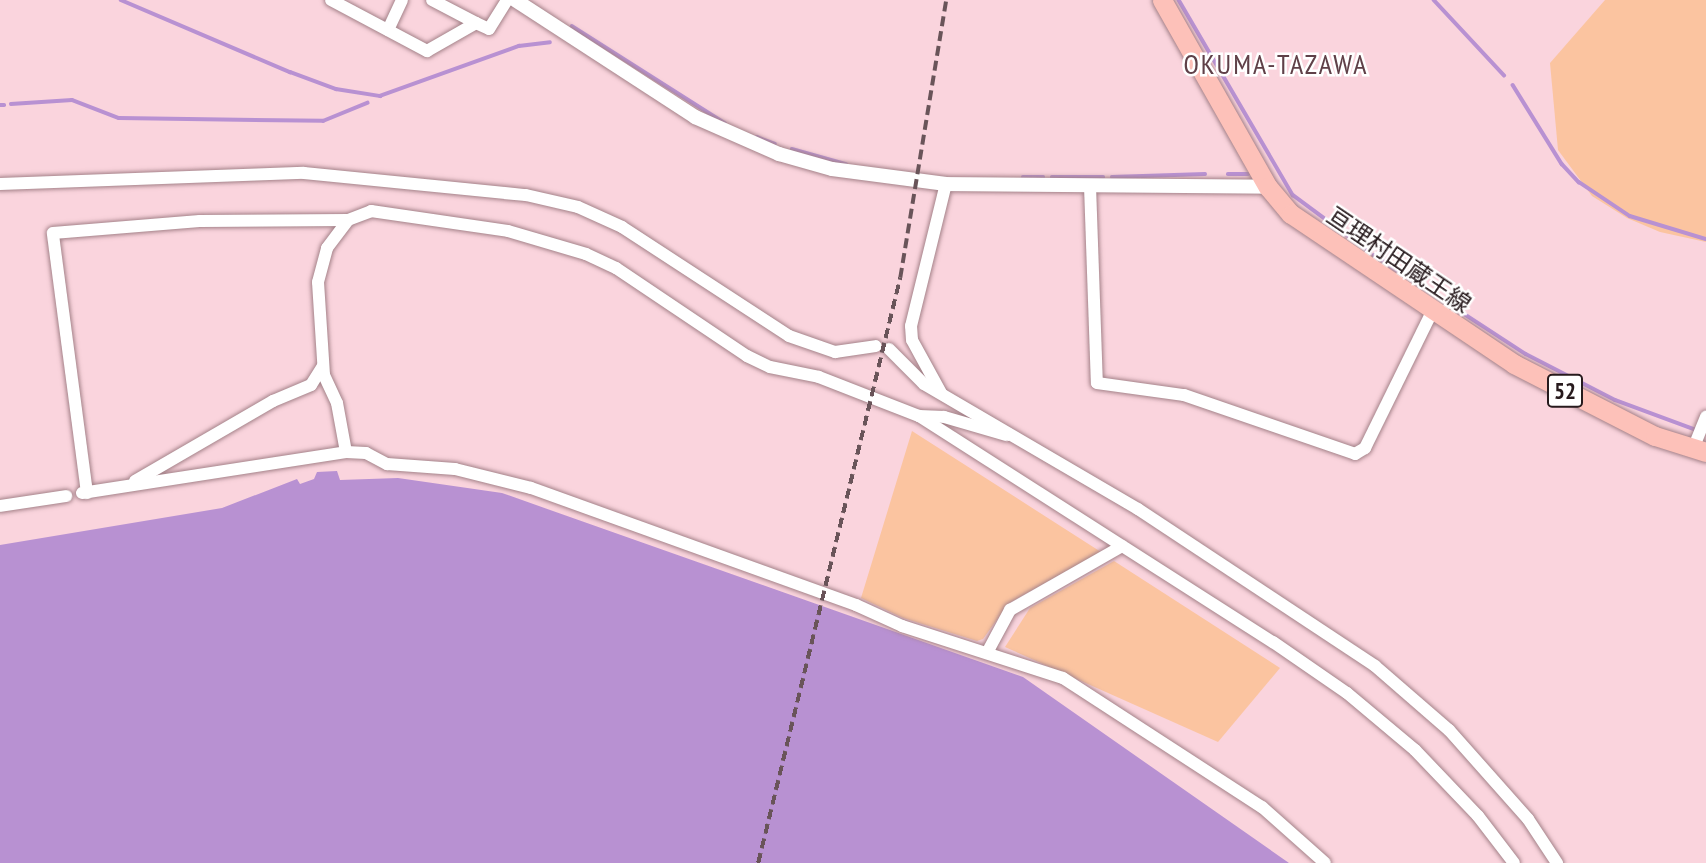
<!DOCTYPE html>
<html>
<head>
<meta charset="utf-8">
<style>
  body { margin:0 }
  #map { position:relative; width:1706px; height:863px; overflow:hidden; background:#fad4dd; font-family:"PT Sans Narrow","Noto Sans JP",sans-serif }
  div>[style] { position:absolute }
  .green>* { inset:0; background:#fbc4a0 }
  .water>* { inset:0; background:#b891d2 }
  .stream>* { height:3.5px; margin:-1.75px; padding:0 1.75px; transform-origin:1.75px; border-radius:1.75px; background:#b891d2 }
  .roads { filter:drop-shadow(0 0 2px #a48289) drop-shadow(0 0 2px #a48289) }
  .minor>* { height:12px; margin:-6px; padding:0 6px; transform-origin:6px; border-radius:6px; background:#fff }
  .tertiary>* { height:14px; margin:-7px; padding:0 7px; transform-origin:7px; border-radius:7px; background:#fff }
  .primary>* { height:19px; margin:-9.5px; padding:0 9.5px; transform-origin:9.5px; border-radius:9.5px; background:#fdc1b9 }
  .rail>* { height:3.5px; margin-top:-1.75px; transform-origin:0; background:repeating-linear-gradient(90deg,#695459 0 10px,transparent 0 15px) }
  span { translate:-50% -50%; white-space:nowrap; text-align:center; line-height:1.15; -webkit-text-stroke:5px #fff; paint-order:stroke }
  .shield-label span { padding:2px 5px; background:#fff; border:2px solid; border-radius:5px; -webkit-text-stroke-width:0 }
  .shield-label { font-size:23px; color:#271a1d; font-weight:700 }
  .street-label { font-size:24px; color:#271a1d }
  .quarter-label { font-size:28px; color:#5f4048; letter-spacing:2px }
</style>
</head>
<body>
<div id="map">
  <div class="green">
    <i style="clip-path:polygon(1605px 0,1706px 0,1706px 242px,1660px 232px,1627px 218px,1592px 196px,1558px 150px,1550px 63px)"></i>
    <i style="clip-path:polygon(912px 431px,1101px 552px,1009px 603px,983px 639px,977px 641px,903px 618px,861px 598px)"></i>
    <i style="clip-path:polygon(1114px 561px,1280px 668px,1218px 742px,1005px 647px,1030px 608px)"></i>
  </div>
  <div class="water">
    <i style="clip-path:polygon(337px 471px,340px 480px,398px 478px,502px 493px,1023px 677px,1289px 863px,0 863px,0 545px,222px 508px,297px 479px,300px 484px,314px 479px,317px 472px)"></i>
  </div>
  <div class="stream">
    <i style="left:121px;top:0;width:184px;rotate:23.1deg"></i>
    <i style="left:290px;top:72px;width:49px;rotate:20.3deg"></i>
    <i style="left:336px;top:89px;width:45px;rotate:9deg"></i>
    <i style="left:380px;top:96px;width:148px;rotate:-19.8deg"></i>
    <i style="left:519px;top:46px;width:31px;rotate:-7deg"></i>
    <i style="left:1179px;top:0;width:226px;rotate:59.7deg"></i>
    <i style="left:1293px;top:195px;width:96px;rotate:36.5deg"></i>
    <i style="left:1434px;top:0;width:103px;rotate:47deg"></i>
    <i style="left:572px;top:26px;width:181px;rotate:32.4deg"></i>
    <i style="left:1513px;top:85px;width:93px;rotate:58.2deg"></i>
    <i style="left:1562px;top:164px;width:25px;rotate:47deg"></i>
    <i style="left:1579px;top:182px;width:61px;rotate:33.7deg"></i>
    <i style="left:1630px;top:216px;width:79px;rotate:16.8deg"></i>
    <i style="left:11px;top:104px;width:61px;rotate:-3.8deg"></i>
    <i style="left:72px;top:100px;width:50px;rotate:21deg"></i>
    <i style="left:119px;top:118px;width:204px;rotate:0.8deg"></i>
    <i style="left:323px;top:121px;width:48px;rotate:-22.2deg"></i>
    <i style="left:0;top:105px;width:4px"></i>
    <i style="left:757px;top:137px;width:19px;rotate:21deg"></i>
    <i style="left:792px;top:149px;width:56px;rotate:15.5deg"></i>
    <i style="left:1228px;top:174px;width:20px"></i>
    <i style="left:1023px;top:177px;width:20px"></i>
    <i style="left:1052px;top:177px;width:51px"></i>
    <i style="left:1112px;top:177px;width:93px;rotate:-1.8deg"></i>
    <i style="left:1374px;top:255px;width:181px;rotate:33.1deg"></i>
    <i style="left:1526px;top:354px;width:100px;rotate:27.3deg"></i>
    <i style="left:1615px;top:400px;width:86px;rotate:20.3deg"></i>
  </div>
  <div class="roads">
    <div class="minor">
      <i style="left:331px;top:0;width:109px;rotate:28deg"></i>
      <i style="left:427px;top:51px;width:56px;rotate:-29.7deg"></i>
      <i style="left:476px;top:23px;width:14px;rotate:25deg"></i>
      <i style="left:489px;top:29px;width:34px;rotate:-58deg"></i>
      <i style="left:432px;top:0;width:50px;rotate:27.6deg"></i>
      <i style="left:388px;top:30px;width:33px;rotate:-65deg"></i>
      <i style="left:0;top:184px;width:304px;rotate:-2.1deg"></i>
      <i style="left:304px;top:173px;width:223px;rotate:5.7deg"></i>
      <i style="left:526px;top:195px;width:53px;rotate:13deg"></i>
      <i style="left:578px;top:207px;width:48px;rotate:24.4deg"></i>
      <i style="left:622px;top:227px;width:199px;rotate:33.1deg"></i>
      <i style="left:789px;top:336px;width:49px;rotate:19.2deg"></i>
      <i style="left:835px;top:352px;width:41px;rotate:-8.3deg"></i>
      <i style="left:1090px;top:186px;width:197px;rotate:88deg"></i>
      <i style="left:1097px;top:383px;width:88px;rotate:7.9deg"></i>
      <i style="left:1184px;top:395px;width:181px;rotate:19deg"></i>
      <i style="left:1355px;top:454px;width:12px;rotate:-31deg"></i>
      <i style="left:1365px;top:448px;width:152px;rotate:-63.8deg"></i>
      <i style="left:889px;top:349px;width:49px;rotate:45deg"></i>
      <i style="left:924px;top:384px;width:248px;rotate:30.3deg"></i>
      <i style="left:1138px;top:509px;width:284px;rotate:33.5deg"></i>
      <i style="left:1375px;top:666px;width:98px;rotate:40.9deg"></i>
      <i style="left:1449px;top:730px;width:119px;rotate:48.4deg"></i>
      <i style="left:1528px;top:819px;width:53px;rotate:56.6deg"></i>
      <i style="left:941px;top:393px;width:60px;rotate:-118.7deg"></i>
      <i style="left:912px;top:340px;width:14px;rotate:-94deg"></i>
      <i style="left:911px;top:326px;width:146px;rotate:-76.2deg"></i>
      <i style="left:919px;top:416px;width:25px;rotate:2deg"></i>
      <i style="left:944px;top:417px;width:65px;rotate:16.2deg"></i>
      <i style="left:1693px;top:449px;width:35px;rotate:-68deg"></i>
      <i style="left:346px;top:452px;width:50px;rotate:-100.4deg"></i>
      <i style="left:337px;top:403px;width:31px;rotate:-115deg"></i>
      <i style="left:324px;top:375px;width:93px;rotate:-93.7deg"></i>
      <i style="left:318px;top:282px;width:35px;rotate:-75deg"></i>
      <i style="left:327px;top:248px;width:35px;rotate:-53deg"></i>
      <i style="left:348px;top:220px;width:25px;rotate:-21deg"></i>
      <i style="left:371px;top:211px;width:138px;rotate:8.3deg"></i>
      <i style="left:508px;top:231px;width:81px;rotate:16.4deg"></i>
      <i style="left:586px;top:254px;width:33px;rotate:25deg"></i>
      <i style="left:616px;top:268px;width:158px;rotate:33.9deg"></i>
      <i style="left:747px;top:356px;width:25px;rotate:26deg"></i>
      <i style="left:770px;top:367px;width:50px;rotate:11.5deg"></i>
      <i style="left:819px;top:377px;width:107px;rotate:21.3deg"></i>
      <i style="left:919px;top:416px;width:420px;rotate:32.6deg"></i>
      <i style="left:1273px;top:642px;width:90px;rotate:34.6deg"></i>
      <i style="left:1347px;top:693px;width:89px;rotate:40deg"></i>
      <i style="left:1415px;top:750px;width:91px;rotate:46.3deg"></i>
      <i style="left:1478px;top:816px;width:59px;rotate:52.5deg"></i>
      <i style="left:135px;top:481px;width:160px;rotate:-30.1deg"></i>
      <i style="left:273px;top:401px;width:41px;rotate:-22.8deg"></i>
      <i style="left:311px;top:385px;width:22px;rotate:-58deg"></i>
      <i style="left:82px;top:493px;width:267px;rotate:-8.8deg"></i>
      <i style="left:346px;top:452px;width:20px;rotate:3deg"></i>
      <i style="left:366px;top:453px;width:24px;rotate:28deg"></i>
      <i style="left:387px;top:464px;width:68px;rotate:4.2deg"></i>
      <i style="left:455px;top:469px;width:78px;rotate:14deg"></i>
      <i style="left:531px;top:488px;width:345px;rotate:19.8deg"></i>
      <i style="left:856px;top:605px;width:51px;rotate:24.5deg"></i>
      <i style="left:902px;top:626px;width:169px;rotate:17.9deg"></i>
      <i style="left:1063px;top:678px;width:237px;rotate:33deg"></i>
      <i style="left:1262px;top:807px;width:84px;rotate:41.6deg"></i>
      <i style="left:87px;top:493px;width:262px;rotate:-97.5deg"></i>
      <i style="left:53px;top:233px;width:147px;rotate:-4.7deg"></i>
      <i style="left:200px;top:221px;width:148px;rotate:-0.4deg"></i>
      <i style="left:0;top:506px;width:67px;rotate:-8.6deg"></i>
      <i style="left:988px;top:651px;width:47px;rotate:-61.8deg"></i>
      <i style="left:1010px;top:610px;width:129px;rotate:-29.7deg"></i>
    </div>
    <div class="tertiary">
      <i style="left:515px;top:0;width:215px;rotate:33deg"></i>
      <i style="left:695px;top:117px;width:92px;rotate:23.8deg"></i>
      <i style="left:779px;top:154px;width:55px;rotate:15.8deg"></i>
      <i style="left:832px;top:169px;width:115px;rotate:7.5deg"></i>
      <i style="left:946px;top:184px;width:322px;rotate:0.5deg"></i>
    </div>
    <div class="primary">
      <i style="left:1162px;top:0;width:215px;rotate:60.5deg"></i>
      <i style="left:1268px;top:187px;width:35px;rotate:50deg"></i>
      <i style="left:1291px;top:214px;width:269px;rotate:33.9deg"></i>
      <i style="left:1514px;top:364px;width:158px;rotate:27.1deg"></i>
      <i style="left:1655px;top:436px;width:53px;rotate:17.4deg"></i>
    </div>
  </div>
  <div class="rail">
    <i style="left:758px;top:863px;width:602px;rotate:-76.36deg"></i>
    <i style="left:900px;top:278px;width:282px;rotate:-80.6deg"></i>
  </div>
  <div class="shield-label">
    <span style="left:1565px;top:391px">52</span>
  </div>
  <div class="street-label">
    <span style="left:1399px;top:260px;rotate:34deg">亘理村田蔵王線</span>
  </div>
  <div class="quarter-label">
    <span style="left:1276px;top:64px">OKUMA-TAZAWA</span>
  </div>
</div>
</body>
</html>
